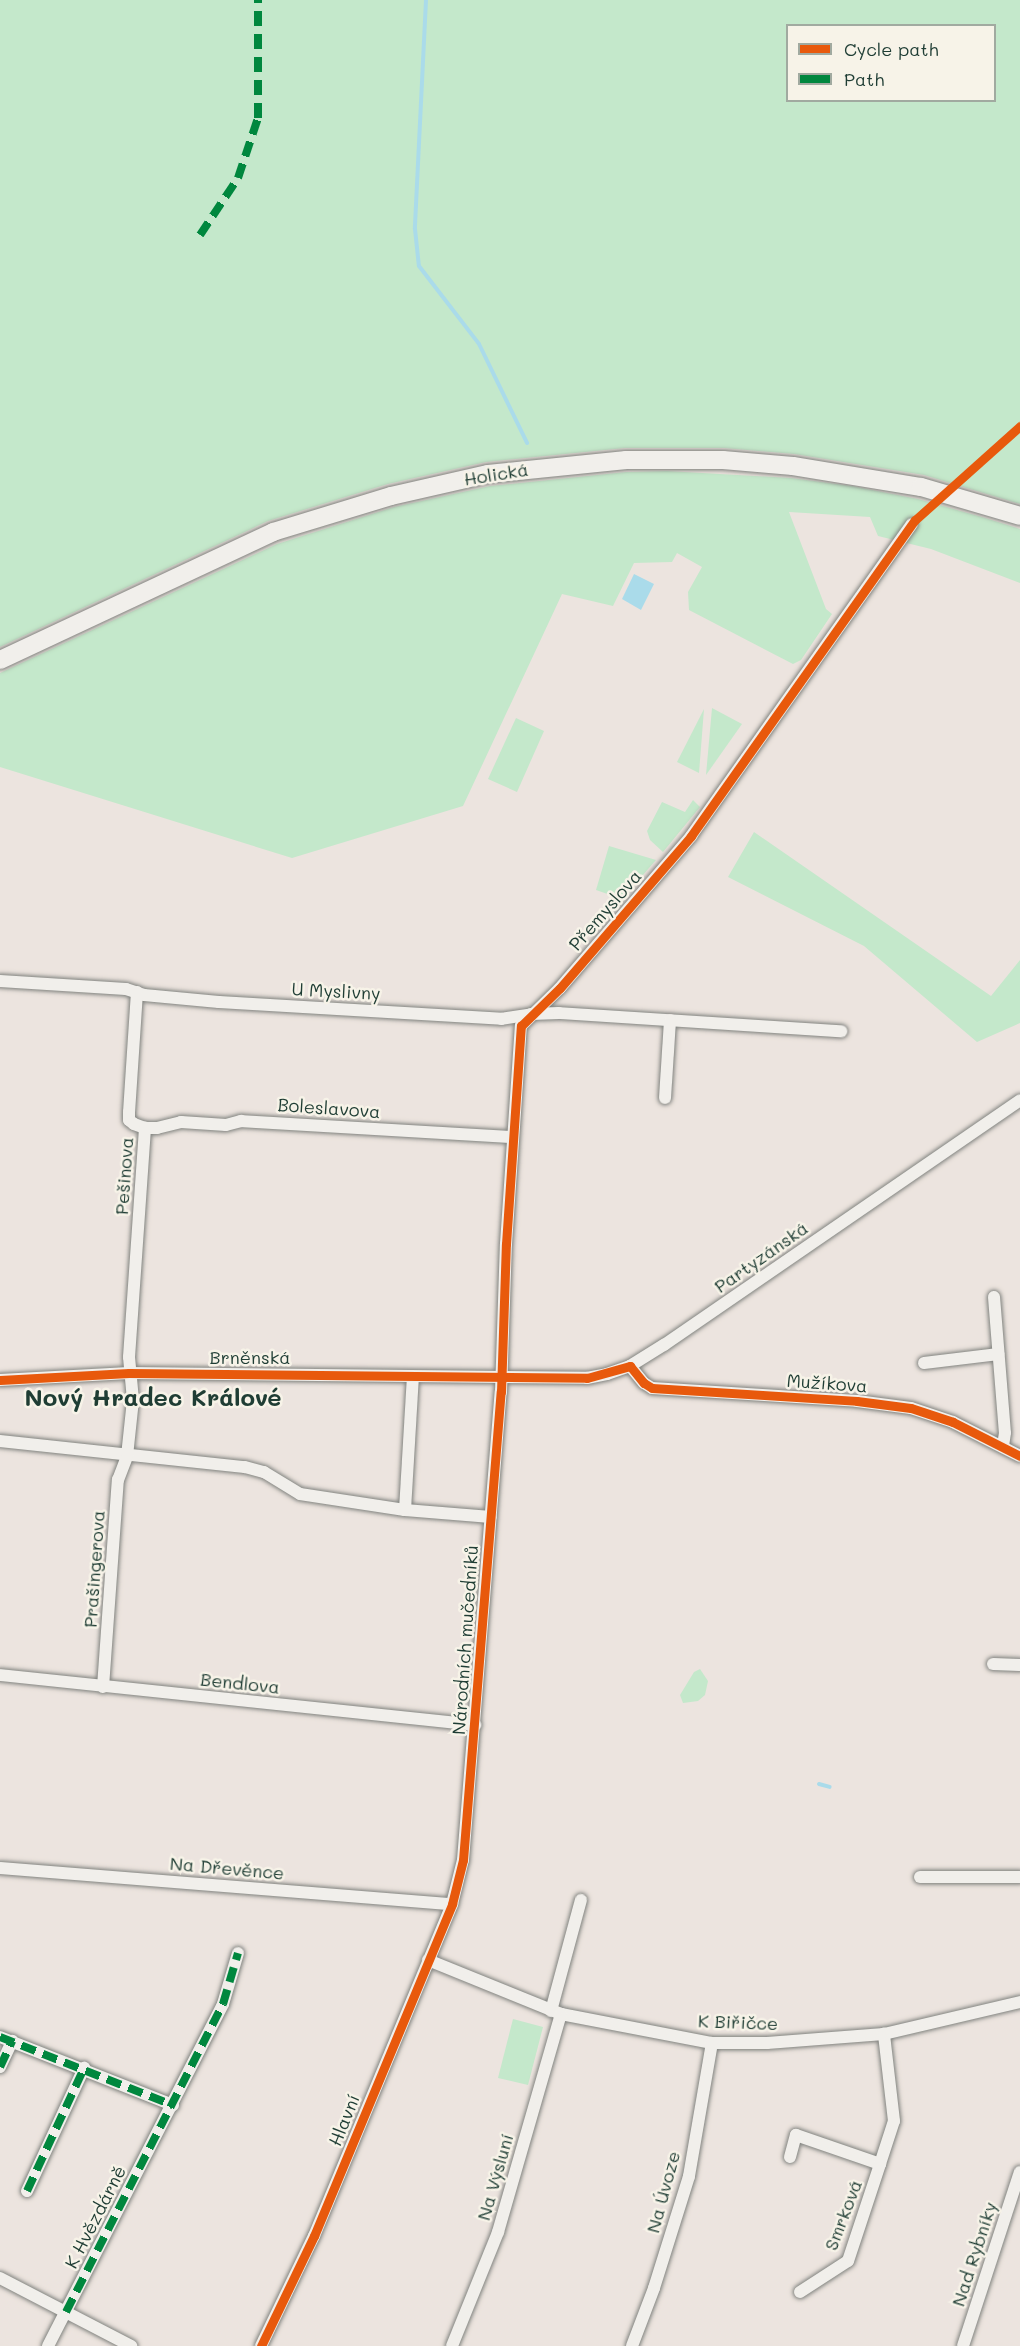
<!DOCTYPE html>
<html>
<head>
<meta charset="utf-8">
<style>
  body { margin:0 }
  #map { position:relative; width:1020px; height:2346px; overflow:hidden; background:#ece4df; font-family:Mali,sans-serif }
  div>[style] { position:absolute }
  .green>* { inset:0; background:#c4e8cb }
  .water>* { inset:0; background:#aadbea }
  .stream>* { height:4px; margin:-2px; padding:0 2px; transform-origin:2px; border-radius:2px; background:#aadbea }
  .roads { filter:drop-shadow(0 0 2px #81837f) drop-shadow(0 0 2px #81837f) }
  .minor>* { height:12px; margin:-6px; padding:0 6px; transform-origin:6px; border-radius:6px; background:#f1efeb }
  .primary>* { height:18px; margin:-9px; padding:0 9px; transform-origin:9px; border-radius:9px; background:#f1efeb }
  .quiet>* { height:8px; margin-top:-4px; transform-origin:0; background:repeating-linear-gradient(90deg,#00873e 0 15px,transparent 0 23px) }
  .cycleway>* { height:9px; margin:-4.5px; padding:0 4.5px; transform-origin:4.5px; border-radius:4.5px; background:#e8590c }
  span { translate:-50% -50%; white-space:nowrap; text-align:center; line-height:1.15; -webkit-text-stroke:5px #f7f3e8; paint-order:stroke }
  .street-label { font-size:18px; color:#1f3d34 }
  .district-label { font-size:24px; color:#1f3d34; font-weight:700 }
  .legend { position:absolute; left:786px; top:24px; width:210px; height:78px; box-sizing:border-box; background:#f7f3e8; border:2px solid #a1aaa0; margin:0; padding:8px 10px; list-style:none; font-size:18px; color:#1f3d34 }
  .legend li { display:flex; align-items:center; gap:12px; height:30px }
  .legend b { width:30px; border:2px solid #a1aaa0 }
</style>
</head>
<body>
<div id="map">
  <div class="green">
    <i style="clip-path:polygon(evenodd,0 0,1020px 0,1020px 504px,924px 475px,794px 454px,724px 448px,625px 448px,486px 462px,388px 484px,268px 521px,0 647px,0 0,788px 26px,994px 26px,994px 100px,788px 100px,788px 26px)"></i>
    <i style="clip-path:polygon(667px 471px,791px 478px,852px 486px,918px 499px,982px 517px,1020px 529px,1020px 583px,931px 549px,878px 536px,870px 517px,789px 512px,826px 609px,832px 614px,801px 660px,793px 664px,689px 610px,688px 592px,702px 567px,677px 553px,672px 562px,634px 563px,613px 606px,562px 594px,463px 806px,292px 858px,0 767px,0 673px,277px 544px,394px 507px,490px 486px,626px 472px)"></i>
    <i style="clip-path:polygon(712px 708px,742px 724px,706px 775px)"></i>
    <i style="clip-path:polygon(704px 709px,699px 773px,677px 762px)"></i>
    <i style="clip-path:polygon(516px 718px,544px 731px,517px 792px,488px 779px)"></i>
    <i style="clip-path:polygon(693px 800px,700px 807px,663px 852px,650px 840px,647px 831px,662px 802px,685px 812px)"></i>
    <i style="clip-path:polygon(754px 832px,991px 996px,1020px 960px,1020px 1023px,977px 1042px,864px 946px,728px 877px)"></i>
    <i style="clip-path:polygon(609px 846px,656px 860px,622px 899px,596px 890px)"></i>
    <i style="clip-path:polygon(700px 1669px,708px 1681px,705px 1695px,698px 1701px,683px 1703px,680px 1695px,694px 1672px)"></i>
    <i style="clip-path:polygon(513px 2019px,543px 2027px,528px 2085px,498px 2078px)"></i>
  </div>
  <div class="water">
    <i style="clip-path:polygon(634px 574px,654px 584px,641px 610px,622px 599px)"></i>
  </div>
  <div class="stream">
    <i style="left:426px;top:0;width:229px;rotate:92.8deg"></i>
    <i style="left:415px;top:229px;width:37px;rotate:84deg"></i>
    <i style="left:419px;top:266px;width:98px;rotate:52.4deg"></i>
    <i style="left:479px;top:344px;width:110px;rotate:64.1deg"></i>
    <i style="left:819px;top:1784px;width:11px;rotate:15deg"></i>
  </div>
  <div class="roads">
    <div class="minor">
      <i style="left:0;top:981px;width:126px;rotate:3.6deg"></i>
      <i style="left:126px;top:989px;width:19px;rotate:18deg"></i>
      <i style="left:144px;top:995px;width:75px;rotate:5.3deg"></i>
      <i style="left:219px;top:1002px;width:283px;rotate:3.4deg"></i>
      <i style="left:501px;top:1019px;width:30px;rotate:-9deg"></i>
      <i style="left:531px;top:1014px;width:28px;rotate:-2deg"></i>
      <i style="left:559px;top:1013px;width:283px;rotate:3.7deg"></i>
      <i style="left:137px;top:992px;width:120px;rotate:93.8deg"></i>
      <i style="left:129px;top:1112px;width:8px;rotate:90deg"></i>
      <i style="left:129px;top:1120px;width:6px;rotate:39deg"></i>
      <i style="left:134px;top:1124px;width:12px;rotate:20deg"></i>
      <i style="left:145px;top:1128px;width:12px"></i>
      <i style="left:157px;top:1128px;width:25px;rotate:-14deg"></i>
      <i style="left:181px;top:1122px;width:45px;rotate:3.8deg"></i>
      <i style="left:226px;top:1125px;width:16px;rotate:-15deg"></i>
      <i style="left:241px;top:1121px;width:272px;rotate:3.4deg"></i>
      <i style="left:665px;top:1098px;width:78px;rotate:-86.3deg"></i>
      <i style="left:994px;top:1297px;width:136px;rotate:85.4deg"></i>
      <i style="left:1005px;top:1433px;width:13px;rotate:99deg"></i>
      <i style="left:924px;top:1363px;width:75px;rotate:-6.9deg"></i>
      <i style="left:630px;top:1366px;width:22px;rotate:51deg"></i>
      <i style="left:644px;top:1383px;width:9px;rotate:32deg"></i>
      <i style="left:652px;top:1388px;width:205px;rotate:3.6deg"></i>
      <i style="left:857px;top:1401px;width:54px;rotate:7.4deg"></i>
      <i style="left:911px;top:1408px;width:44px;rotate:18.4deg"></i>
      <i style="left:953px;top:1422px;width:75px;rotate:26.9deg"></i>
      <i style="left:0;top:1380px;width:129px;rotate:-3.1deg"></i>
      <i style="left:129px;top:1373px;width:458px;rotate:0.6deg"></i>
      <i style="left:587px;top:1378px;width:20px;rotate:-11deg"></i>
      <i style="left:607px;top:1374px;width:24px;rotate:-19deg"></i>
      <i style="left:630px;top:1366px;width:40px;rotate:-32deg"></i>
      <i style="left:664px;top:1345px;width:432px;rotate:-34.5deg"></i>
      <i style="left:0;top:1441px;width:246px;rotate:6.1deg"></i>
      <i style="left:245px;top:1467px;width:20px;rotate:15deg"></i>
      <i style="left:264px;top:1472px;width:42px;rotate:31.4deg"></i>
      <i style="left:300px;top:1494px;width:106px;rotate:8.7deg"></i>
      <i style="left:405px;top:1510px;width:86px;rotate:4.7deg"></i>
      <i style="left:405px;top:1510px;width:133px;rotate:-86.6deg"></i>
      <i style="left:993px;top:1664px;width:27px;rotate:2deg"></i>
      <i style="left:0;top:1675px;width:478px;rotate:6deg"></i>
      <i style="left:103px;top:1687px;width:208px;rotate:-85.9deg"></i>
      <i style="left:118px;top:1480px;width:26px;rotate:-69deg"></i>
      <i style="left:127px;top:1456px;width:56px;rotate:-83.9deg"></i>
      <i style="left:133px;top:1400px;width:43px;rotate:-95.3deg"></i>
      <i style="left:129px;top:1357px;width:230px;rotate:-86deg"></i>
      <i style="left:0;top:1868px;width:453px;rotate:4.6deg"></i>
      <i style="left:920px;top:1877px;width:100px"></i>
      <i style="left:428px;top:1960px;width:144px;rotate:22.1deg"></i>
      <i style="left:561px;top:2014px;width:154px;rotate:10.9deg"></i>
      <i style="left:712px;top:2043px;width:55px"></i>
      <i style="left:767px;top:2043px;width:117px;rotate:-4.4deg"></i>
      <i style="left:884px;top:2034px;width:140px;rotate:-13.2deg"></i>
      <i style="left:551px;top:2011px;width:115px;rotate:-74.9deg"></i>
      <i style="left:0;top:2037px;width:186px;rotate:21.5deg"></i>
      <i style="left:0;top:2067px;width:29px;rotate:-65deg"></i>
      <i style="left:790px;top:2157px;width:23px;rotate:-75deg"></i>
      <i style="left:796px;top:2135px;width:89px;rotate:19deg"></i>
      <i style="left:27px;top:2191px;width:136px;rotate:-65.1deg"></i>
      <i style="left:0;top:2278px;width:148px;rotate:27.4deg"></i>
      <i style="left:800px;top:2292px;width:57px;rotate:-32.9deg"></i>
      <i style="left:848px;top:2261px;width:102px;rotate:-71.7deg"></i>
      <i style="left:880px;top:2164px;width:45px;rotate:-72deg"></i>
      <i style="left:894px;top:2121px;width:88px;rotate:-96.6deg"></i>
      <i style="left:48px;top:2346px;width:384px;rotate:-62.9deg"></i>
      <i style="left:223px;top:2004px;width:53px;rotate:-73.6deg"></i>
      <i style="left:261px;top:2346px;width:122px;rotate:-64.3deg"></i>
      <i style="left:314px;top:2236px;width:360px;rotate:-67.4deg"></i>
      <i style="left:452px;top:1904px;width:45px;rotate:-76deg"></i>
      <i style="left:463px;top:1860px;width:470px;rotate:-85.4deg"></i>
      <i style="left:501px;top:1392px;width:148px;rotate:-88.1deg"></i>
      <i style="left:506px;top:1244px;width:219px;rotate:-86.1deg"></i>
      <i style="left:521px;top:1026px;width:54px;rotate:-44.3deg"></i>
      <i style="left:560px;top:988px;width:201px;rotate:-49.2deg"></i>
      <i style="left:691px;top:836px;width:382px;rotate:-54.7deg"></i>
      <i style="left:452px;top:2346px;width:123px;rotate:-68deg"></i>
      <i style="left:498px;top:2232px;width:227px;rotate:-73.9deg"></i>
      <i style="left:632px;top:2346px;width:62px;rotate:-69.2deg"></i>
      <i style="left:654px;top:2288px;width:117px;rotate:-72.6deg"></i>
      <i style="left:689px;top:2176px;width:135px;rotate:-80.2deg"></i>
      <i style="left:963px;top:2346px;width:183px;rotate:-71.9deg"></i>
    </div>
    <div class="primary">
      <i style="left:0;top:660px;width:302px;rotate:-25.1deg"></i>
      <i style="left:273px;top:532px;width:123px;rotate:-17deg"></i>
      <i style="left:391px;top:496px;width:99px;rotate:-12.8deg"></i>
      <i style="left:488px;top:474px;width:139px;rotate:-5.8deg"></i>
      <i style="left:626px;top:460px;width:97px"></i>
      <i style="left:723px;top:460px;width:70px;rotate:4.9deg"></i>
      <i style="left:793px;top:466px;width:130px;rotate:9.3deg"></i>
      <i style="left:921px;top:487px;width:103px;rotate:16.3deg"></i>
    </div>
  </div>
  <div class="quiet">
    <i style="left:200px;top:235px;width:69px;rotate:-56.3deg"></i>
    <i style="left:238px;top:178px;width:63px;rotate:-71.6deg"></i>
    <i style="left:258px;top:118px;width:118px;rotate:-90deg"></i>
    <i style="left:0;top:2037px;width:186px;rotate:21.5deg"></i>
    <i style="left:0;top:2067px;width:29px;rotate:-65deg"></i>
    <i style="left:27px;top:2191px;width:136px;rotate:-65.1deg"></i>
    <i style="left:66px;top:2312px;width:346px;rotate:-63deg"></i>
    <i style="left:223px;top:2004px;width:53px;rotate:-73.6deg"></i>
  </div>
  <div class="cycleway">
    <i style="left:0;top:1380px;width:129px;rotate:-3.1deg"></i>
    <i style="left:129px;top:1373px;width:458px;rotate:0.6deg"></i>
    <i style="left:587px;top:1378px;width:45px;rotate:-15.6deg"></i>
    <i style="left:630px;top:1366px;width:22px;rotate:51deg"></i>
    <i style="left:644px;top:1383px;width:9px;rotate:32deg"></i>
    <i style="left:652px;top:1388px;width:205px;rotate:3.6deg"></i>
    <i style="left:857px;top:1401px;width:54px;rotate:7.4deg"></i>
    <i style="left:911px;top:1408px;width:44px;rotate:18.4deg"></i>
    <i style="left:953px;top:1422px;width:75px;rotate:26.9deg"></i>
    <i style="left:261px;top:2346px;width:122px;rotate:-64.3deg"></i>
    <i style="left:314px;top:2236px;width:360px;rotate:-67.4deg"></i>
    <i style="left:452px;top:1904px;width:45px;rotate:-76deg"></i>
    <i style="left:463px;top:1860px;width:470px;rotate:-85.4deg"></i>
    <i style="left:501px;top:1392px;width:148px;rotate:-88.1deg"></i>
    <i style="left:506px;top:1244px;width:219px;rotate:-86.1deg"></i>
    <i style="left:521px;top:1026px;width:54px;rotate:-44.3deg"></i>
    <i style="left:560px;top:988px;width:201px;rotate:-49.2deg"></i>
    <i style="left:691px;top:836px;width:387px;rotate:-54.7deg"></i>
    <i style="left:915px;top:520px;width:141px;rotate:-41.8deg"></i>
  </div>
  <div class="street-label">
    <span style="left:496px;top:474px;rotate:-9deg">Holická</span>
    <span style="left:605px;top:910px;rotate:-49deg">Přemyslova</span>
    <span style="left:336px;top:991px;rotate:3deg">U Myslivny</span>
    <span style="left:329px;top:1108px;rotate:4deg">Boleslavova</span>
    <span style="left:124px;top:1176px;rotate:-86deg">Pešinova</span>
    <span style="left:761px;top:1257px;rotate:-35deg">Partyzánská</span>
    <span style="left:250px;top:1357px">Brněnská</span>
    <span style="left:827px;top:1383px;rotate:4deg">Mužíkova</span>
    <span style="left:94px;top:1569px;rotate:-86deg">Prašingerova</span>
    <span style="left:465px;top:1640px;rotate:-86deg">Národních mučedníků</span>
    <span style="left:240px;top:1683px;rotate:6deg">Bendlova</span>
    <span style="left:227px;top:1868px;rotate:5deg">Na Dřevěnce</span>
    <span style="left:738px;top:2022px;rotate:2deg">K Biřičce</span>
    <span style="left:344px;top:2120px;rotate:-68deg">Hlavní</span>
    <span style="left:495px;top:2177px;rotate:-74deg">Na Výsluní</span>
    <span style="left:663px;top:2192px;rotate:-75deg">Na Úvoze</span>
    <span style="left:843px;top:2215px;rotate:-69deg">Smrková</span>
    <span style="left:95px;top:2217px;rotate:-63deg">K Hvězdárně</span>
    <span style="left:974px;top:2254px;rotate:-72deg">Nad Rybníky</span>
  </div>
  <div class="district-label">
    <span style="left:153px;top:1397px">Nový Hradec Králové</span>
  </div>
  <ul class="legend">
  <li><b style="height:8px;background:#e8590c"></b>Cycle path</li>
  <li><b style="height:8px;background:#00873e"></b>Path</li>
  </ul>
</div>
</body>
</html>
